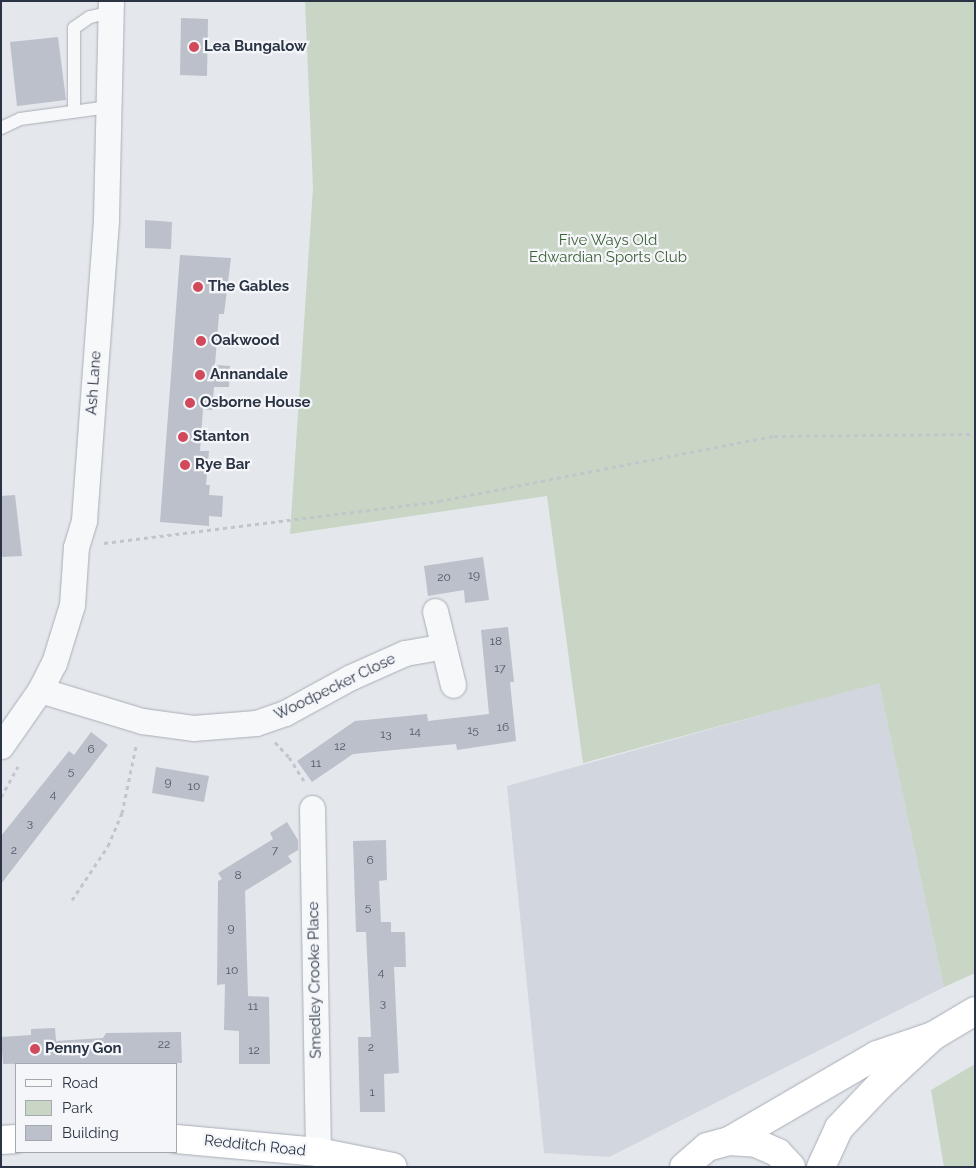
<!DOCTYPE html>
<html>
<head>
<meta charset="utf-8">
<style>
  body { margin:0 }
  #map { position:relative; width:976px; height:1168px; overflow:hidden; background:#e4e7ec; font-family:Raleway,sans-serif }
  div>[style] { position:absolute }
  .built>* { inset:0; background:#d2d6de }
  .green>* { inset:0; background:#c9d6c5 }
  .building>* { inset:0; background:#bbc0ca }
  .path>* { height:3px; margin-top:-1.5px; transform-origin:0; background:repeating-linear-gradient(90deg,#c2c5cb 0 4px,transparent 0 8px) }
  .roads { filter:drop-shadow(0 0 1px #a9aeb7) drop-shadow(0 0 1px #a9aeb7) }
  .lane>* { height:12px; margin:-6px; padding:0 6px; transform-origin:6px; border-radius:6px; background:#f7f8fa }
  .street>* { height:25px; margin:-12.5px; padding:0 12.5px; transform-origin:12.5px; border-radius:12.5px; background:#f7f8fa }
  .highway>* { height:28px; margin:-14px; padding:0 14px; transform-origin:14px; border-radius:14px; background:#fff }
  .dots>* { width:14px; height:14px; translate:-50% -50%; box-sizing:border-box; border:2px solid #f4f6f9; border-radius:50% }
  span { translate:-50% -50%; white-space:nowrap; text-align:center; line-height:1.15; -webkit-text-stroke:4.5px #f4f6f9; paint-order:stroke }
  .number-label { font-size:12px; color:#4f5766 }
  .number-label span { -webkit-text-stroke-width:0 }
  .poi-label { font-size:15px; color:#2b3445; font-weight:700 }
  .left { translate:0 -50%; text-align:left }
  .park-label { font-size:15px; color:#3f6138 }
  .street-label { font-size:15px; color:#2b3445 }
  .frame { position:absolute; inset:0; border:2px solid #2b3445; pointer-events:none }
  .legend { position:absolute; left:15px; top:1063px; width:162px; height:90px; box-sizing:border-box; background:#f4f6f9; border:1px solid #a4a8b1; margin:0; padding:6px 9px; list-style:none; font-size:15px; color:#2b3445 }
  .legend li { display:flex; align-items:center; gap:10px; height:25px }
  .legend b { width:25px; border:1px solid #a4a8b1 }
</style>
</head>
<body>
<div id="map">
  <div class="built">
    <i style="clip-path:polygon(879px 682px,944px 987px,609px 1157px,544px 1153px,507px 786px)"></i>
  </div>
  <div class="green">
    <i style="clip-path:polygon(305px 1px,975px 1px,975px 973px,944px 987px,879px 683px,583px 763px,547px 496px,290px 534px,313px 188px)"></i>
    <i style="clip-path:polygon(975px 1064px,975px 1167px,944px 1167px,931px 1090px)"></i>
  </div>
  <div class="building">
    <i style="clip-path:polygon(181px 18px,208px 19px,207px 76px,180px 75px)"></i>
    <i style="clip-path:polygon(58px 37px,66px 100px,17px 106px,10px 42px)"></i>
    <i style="clip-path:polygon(145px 220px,172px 222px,171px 249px,145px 248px)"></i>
    <i style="clip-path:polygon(180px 255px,231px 258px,224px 314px,219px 314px,215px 365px,230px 366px,229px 387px,214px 387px,212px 410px,203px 409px,200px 451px,209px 451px,206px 485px,210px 485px,209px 495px,223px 496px,222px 517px,209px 516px,209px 526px,160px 522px)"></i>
    <i style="clip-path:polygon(15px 495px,22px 556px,1px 557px,1px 496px)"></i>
    <i style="clip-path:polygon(483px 557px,489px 600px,465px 603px,464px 590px,428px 596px,424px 566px)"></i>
    <i style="clip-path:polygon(508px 627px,514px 682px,510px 682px,516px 741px,457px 750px,456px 744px,353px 754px,312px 782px,297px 761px,355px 721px,427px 714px,428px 721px,489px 714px,481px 630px)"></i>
    <i style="clip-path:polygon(91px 732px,108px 745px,1px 884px,1px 836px,69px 751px,74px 755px)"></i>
    <i style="clip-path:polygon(156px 767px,209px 776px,204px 802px,152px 793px)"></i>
    <i style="clip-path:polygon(287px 822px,298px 840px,298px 850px,288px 856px,292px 862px,245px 891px,248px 996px,269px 997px,270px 1064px,239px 1064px,239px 1031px,224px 1030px,225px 984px,217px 985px,218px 881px,222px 879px,218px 873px,273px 839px,270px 833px)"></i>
    <i style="clip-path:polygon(386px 840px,387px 880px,379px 881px,381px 922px,391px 922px,391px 932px,405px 932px,406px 967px,394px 967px,399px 1073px,384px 1074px,385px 1112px,360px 1112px,358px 1037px,371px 1037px,366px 932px,356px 932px,353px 841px)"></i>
    <i style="clip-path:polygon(55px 1028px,56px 1041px,103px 1038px,106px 1033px,181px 1032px,182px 1063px,3px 1064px,1px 1037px,31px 1035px,31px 1029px)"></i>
  </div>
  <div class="path">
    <i style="left:104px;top:543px;width:338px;rotate:-7.1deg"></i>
    <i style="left:439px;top:501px;width:341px;rotate:-11deg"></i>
    <i style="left:774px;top:436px;width:201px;rotate:-0.6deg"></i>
    <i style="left:275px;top:742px;width:21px;rotate:47deg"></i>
    <i style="left:289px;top:757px;width:31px;rotate:58deg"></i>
    <i style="left:1px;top:797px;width:35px;rotate:-61deg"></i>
    <i style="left:72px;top:900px;width:65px;rotate:-56.3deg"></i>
    <i style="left:108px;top:846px;width:36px;rotate:-67deg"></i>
    <i style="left:122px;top:813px;width:68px;rotate:-78.2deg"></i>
  </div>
  <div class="roads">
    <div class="lane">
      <i style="left:74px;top:111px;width:83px;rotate:-90deg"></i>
      <i style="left:74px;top:28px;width:19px;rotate:-35deg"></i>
      <i style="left:90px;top:17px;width:22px;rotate:-13deg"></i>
      <i style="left:1px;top:128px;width:21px;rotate:-25deg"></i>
      <i style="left:20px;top:119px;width:90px;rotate:-7.7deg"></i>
    </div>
    <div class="street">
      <i style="left:435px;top:611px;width:76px;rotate:76.3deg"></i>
      <i style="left:40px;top:690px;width:107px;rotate:16.9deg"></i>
      <i style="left:142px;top:721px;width:51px;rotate:7.8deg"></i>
      <i style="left:193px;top:728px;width:63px;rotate:-4.5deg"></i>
      <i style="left:256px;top:723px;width:31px;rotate:-19deg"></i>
      <i style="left:285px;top:713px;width:75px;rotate:-28.6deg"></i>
      <i style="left:351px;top:677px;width:59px;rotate:-24deg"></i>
      <i style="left:405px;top:653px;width:39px;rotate:-10deg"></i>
      <i style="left:1px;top:746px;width:68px;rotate:-55.1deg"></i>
      <i style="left:40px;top:690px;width:30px;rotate:-63deg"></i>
      <i style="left:54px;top:663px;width:61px;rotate:-72.8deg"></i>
      <i style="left:72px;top:605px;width:58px;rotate:-86.1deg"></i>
      <i style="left:76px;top:547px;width:28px;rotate:-73deg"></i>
      <i style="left:84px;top:520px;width:302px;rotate:-85.8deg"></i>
      <i style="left:106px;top:219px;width:218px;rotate:-88.7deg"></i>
      <i style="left:312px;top:808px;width:344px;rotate:89deg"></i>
    </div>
    <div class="highway">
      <i style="left:176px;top:1139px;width:143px;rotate:5.2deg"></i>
      <i style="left:318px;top:1152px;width:76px;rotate:11.3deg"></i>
      <i style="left:1px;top:1140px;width:15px;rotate:-4deg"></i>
      <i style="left:729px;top:1141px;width:171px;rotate:-30.2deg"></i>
      <i style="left:877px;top:1055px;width:59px;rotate:-18.7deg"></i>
      <i style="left:684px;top:1167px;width:30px;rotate:-41deg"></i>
      <i style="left:707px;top:1147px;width:23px;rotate:-15deg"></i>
      <i style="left:729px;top:1141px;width:27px;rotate:4deg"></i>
      <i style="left:756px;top:1143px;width:24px;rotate:24deg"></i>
      <i style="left:778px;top:1153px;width:19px;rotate:47deg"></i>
      <i style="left:821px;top:1167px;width:43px;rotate:-65.2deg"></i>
      <i style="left:839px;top:1128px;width:58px;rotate:-46.4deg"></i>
      <i style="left:879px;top:1086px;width:74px;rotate:-42.8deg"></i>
      <i style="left:933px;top:1036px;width:49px;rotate:-30.8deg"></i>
    </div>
  </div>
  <div class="dots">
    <i style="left:194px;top:47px;background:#d1495b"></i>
    <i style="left:198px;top:287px;background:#d1495b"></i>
    <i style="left:201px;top:341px;background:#d1495b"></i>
    <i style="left:200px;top:375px;background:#d1495b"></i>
    <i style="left:190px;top:403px;background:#d1495b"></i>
    <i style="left:183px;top:437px;background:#d1495b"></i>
    <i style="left:185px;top:465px;background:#d1495b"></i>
    <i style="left:35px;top:1049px;background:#d1495b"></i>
  </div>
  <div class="number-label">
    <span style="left:474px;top:576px">19</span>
    <span style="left:444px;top:578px">20</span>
    <span style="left:496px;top:642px">18</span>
    <span style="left:500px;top:669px">17</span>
    <span style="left:503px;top:728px">16</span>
    <span style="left:473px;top:731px">15</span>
    <span style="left:415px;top:732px">14</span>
    <span style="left:386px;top:735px">13</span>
    <span style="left:340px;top:747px">12</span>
    <span style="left:91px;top:750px">6</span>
    <span style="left:316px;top:764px">11</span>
    <span style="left:71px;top:772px">5</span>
    <span style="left:168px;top:783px">9</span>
    <span style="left:194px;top:787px">10</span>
    <span style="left:53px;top:795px">4</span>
    <span style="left:30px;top:824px">3</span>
    <span style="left:14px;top:851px">2</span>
    <span style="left:275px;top:851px">7</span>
    <span style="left:370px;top:861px">6</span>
    <span style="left:238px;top:876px">8</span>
    <span style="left:368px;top:908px">5</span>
    <span style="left:231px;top:929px">9</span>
    <span style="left:232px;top:971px">10</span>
    <span style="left:381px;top:973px">4</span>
    <span style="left:383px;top:1004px">3</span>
    <span style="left:253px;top:1007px">11</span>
    <span style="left:164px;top:1045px">22</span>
    <span style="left:371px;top:1048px">2</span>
    <span style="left:254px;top:1051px">12</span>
    <span style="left:372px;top:1093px">1</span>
  </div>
  <div class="poi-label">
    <span class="left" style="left:204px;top:47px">Lea Bungalow</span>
    <span class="left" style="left:208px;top:287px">The Gables</span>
    <span class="left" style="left:211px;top:341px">Oakwood</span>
    <span class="left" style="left:210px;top:375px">Annandale</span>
    <span class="left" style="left:200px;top:403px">Osborne House</span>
    <span class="left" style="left:193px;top:437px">Stanton</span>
    <span class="left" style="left:195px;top:465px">Rye Bar</span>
    <span class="left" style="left:45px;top:1049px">Penny Gon</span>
  </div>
  <div class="park-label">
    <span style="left:608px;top:249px">Five Ways Old<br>Edwardian Sports Club</span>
  </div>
  <div class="street-label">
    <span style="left:94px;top:383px;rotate:-86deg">Ash Lane</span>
    <span style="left:335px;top:687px;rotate:-26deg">Woodpecker Close</span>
    <span style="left:315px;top:980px;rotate:-91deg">Smedley Crooke Place</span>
    <span style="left:255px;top:1146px;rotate:6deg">Redditch Road</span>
  </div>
  <div class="frame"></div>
  <ul class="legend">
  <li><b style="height:6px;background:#f7f8fa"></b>Road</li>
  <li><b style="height:14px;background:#c9d6c5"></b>Park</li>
  <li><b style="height:14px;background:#bbc0ca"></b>Building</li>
  </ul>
</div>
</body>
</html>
